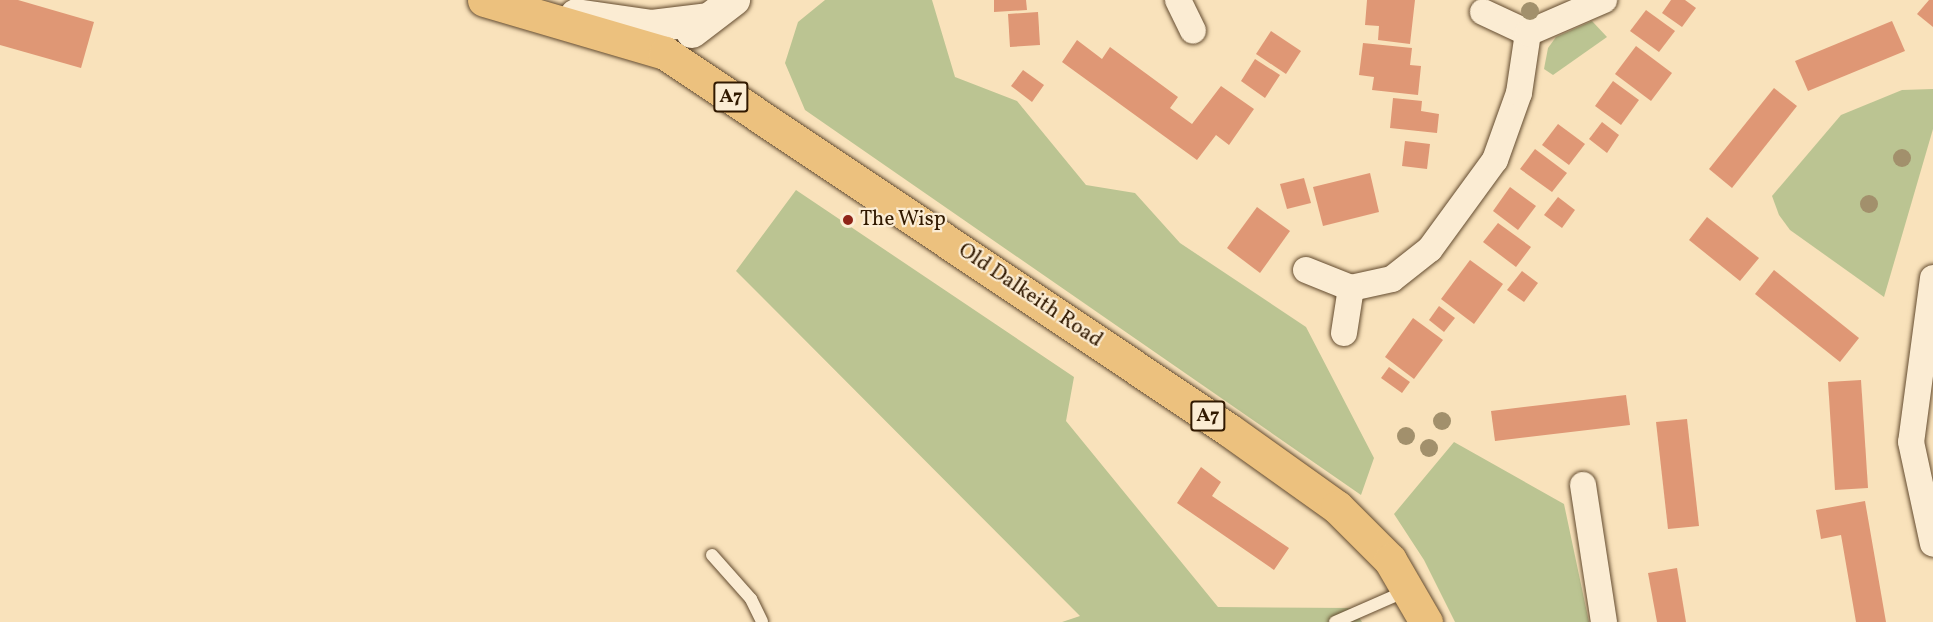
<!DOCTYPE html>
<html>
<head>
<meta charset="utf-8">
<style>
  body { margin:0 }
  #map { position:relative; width:1933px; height:622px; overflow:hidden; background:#f9e2bb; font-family:Vollkorn,serif }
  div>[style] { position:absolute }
  .green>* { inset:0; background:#bbc492 }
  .building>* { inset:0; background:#df9775 }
  .roads { filter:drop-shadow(0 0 2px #634b2f) drop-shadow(0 0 2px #634b2f) }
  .service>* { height:12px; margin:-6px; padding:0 6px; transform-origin:6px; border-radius:6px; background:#fbecd3 }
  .minor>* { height:26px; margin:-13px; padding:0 13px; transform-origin:13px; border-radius:13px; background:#fbecd3 }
  .tertiary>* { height:32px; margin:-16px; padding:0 16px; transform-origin:16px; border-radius:16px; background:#fbecd3 }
  .primary>* { height:33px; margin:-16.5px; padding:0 16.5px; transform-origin:16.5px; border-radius:16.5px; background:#ecc17e }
  .trees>* { width:18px; height:18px; margin:-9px; border-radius:50%; background:#a2906c }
  .dots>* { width:16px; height:16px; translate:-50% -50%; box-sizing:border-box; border:3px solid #fbecd3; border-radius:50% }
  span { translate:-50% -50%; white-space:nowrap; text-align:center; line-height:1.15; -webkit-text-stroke:4.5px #fbecd3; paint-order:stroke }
  .shield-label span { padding:2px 4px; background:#fbecd3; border:2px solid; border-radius:4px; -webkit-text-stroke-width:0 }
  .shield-label { font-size:20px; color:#311900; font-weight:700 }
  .poi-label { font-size:21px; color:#311900 }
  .left { translate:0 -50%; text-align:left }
  .street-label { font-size:21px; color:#311900 }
</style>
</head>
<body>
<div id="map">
  <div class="green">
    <i style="clip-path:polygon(825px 0,932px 0,955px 77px,1017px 101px,1086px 185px,1135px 193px,1180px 243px,1306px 327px,1374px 458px,1361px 495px,805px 110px,785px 63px,798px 22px)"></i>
    <i style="clip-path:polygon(1592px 21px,1607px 37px,1553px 75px,1544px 69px,1548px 48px,1556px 37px)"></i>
    <i style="clip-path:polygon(1933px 89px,1933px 129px,1884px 297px,1790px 230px,1779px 215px,1772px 196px,1841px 115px,1902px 90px)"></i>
    <i style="clip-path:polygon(796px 190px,1074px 377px,1066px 421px,1218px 607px,1353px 608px,1362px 622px,1062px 622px,1080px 616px,736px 271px)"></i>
    <i style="clip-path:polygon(1454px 442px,1564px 504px,1589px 622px,1455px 622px,1424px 560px,1394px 514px)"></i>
  </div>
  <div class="building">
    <i style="clip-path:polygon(0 0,18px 0,94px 22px,81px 68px,0 45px)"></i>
    <i style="clip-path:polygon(994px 0,1026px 0,1027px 10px,994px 12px)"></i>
    <i style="clip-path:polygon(1367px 0,1415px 0,1410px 44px,1378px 40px,1379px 26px,1365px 25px)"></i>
    <i style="clip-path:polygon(1671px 0,1685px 0,1696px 8px,1682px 27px,1662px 13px)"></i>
    <i style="clip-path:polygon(1929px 0,1933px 0,1933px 27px,1917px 14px)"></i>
    <i style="clip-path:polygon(1646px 10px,1675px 31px,1659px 52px,1630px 31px)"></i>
    <i style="clip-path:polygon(1038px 12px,1040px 45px,1010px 47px,1008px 14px)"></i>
    <i style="clip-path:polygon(1892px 21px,1905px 51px,1808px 91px,1795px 61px)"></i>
    <i style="clip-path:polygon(1271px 31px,1301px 51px,1286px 74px,1256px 54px)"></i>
    <i style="clip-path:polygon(1077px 40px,1102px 59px,1110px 47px,1178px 97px,1170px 108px,1192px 124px,1221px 86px,1254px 109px,1229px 145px,1216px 135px,1197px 160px,1062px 62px)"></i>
    <i style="clip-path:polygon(1363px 43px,1412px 48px,1410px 65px,1421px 66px,1418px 95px,1372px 90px,1374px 77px,1359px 75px)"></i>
    <i style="clip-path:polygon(1636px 46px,1672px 73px,1651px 101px,1615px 74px)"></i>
    <i style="clip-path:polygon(1255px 59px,1280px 75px,1265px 98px,1241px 81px)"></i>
    <i style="clip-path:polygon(1023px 70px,1044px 85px,1032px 102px,1011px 86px)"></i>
    <i style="clip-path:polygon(1613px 81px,1639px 100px,1621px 125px,1595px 106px)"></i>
    <i style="clip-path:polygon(1774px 88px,1797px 106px,1732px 188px,1709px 169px)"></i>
    <i style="clip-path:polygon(1393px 98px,1422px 101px,1421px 111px,1439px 114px,1437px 133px,1390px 128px)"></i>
    <i style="clip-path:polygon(1602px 122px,1619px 135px,1607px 153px,1589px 139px)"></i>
    <i style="clip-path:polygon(1558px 124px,1585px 144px,1569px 165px,1542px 145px)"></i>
    <i style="clip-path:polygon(1405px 141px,1430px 144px,1427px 169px,1402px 166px)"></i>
    <i style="clip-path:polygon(1535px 149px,1567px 173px,1552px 192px,1520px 169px)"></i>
    <i style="clip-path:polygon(1370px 173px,1379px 212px,1323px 226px,1313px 187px)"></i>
    <i style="clip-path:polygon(1304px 178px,1311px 203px,1287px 209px,1280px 184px)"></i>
    <i style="clip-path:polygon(1510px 187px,1536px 206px,1518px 230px,1493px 211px)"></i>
    <i style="clip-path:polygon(1558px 197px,1575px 210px,1562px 228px,1544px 215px)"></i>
    <i style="clip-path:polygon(1257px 207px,1290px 231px,1260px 273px,1227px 248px)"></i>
    <i style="clip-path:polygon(1707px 217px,1759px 258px,1740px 281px,1689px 240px)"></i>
    <i style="clip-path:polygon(1498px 223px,1531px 247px,1516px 267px,1483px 242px)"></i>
    <i style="clip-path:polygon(1470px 260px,1503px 284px,1474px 324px,1441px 299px)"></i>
    <i style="clip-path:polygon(1774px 270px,1859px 338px,1840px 362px,1755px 294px)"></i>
    <i style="clip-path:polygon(1522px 271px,1538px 283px,1524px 302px,1507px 290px)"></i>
    <i style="clip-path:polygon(1439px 306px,1455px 318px,1444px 332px,1429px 320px)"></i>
    <i style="clip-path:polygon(1413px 318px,1443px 340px,1414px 379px,1385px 357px)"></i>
    <i style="clip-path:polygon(1389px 367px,1410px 382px,1402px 393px,1381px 378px)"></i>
    <i style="clip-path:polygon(1861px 380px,1868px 488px,1835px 490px,1828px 382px)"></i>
    <i style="clip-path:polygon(1626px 395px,1630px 425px,1495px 441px,1491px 411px)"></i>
    <i style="clip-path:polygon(1687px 419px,1699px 526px,1668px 529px,1656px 422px)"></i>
    <i style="clip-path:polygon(1201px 467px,1221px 482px,1212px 496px,1289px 548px,1274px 570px,1177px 503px)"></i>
    <i style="clip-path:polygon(1865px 501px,1886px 622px,1856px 622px,1841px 535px,1821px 539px,1816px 510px)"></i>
    <i style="clip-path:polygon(1677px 568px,1686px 622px,1657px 622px,1648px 573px)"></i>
  </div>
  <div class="roads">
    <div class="service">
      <i style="left:712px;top:555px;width:59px;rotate:48.4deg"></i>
      <i style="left:751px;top:599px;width:25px;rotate:64deg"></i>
      <i style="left:1335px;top:622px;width:77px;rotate:-23.6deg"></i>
    </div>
    <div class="minor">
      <i style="left:1178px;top:0;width:34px;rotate:64deg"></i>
      <i style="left:1483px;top:12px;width:50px;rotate:25deg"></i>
      <i style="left:1306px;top:270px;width:48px;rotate:21.8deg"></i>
      <i style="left:1351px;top:288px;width:42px;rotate:-12.4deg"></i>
      <i style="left:1392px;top:279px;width:48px;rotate:-38.3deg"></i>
      <i style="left:1430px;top:249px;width:110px;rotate:-53.9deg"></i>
      <i style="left:1495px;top:160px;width:71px;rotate:-70.3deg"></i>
      <i style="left:1519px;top:93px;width:61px;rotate:-81.5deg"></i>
      <i style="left:1528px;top:33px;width:83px;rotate:-23.5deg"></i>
      <i style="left:1933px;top:278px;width:165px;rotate:97.6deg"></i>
      <i style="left:1911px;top:442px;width:104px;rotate:77.8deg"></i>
      <i style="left:1344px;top:333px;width:46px;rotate:-81.2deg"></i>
      <i style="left:1583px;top:485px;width:139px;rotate:81.3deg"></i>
    </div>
    <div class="tertiary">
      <i style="left:576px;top:15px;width:77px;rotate:8.2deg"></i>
      <i style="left:652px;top:26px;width:56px;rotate:-7.1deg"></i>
      <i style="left:692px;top:32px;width:53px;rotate:-37.3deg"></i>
    </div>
    <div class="primary">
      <i style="left:484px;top:0;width:189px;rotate:16.3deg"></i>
      <i style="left:665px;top:53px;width:678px;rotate:33.76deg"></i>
      <i style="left:1229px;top:430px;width:133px;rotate:35.5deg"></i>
      <i style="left:1337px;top:507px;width:75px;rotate:45deg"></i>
      <i style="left:1390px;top:560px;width:72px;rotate:59.9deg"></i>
    </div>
  </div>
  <div class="trees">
    <i style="left:1530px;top:11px"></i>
    <i style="left:1902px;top:158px"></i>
    <i style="left:1869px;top:204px"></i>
    <i style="left:1442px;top:421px"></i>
    <i style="left:1406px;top:436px"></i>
    <i style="left:1429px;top:448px"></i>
  </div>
  <div class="dots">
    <i style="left:848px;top:220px;background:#8f2418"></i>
  </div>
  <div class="shield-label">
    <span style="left:731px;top:97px">A7</span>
    <span style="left:1208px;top:416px">A7</span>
  </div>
  <div class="poi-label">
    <span class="left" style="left:860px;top:220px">The Wisp</span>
  </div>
  <div class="street-label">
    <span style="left:1030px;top:296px;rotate:34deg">Old Dalkeith Road</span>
  </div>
</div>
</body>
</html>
